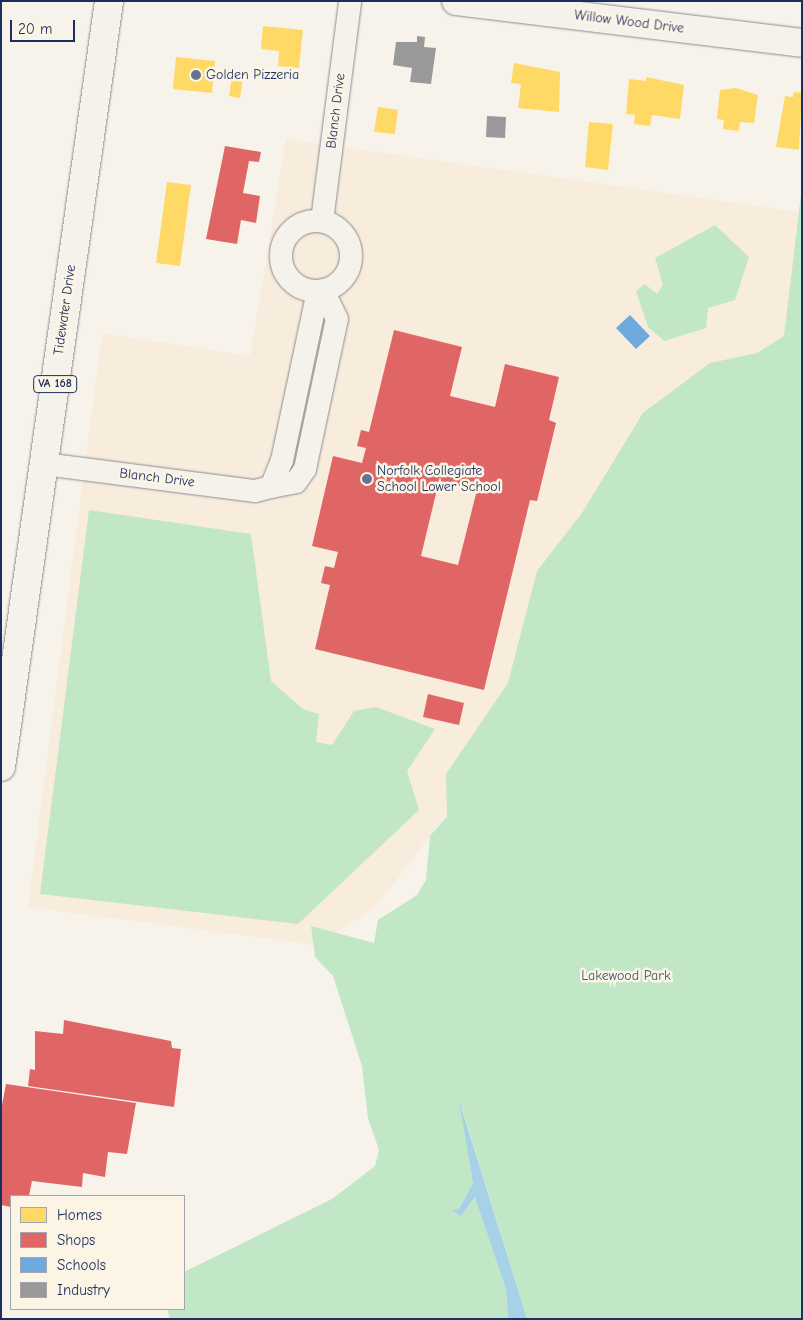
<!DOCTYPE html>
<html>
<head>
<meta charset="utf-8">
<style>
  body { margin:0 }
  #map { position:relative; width:803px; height:1320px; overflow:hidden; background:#f7f3ea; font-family:"Comic Neue",sans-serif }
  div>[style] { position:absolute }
  .built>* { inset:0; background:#f8ecdc }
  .green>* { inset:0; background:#c2e7c7 }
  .water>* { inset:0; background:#a7d1e6 }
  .homes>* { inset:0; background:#ffd966 }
  .shops>* { inset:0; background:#e06666 }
  .schools>* { inset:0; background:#6fa8dc }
  .industry>* { inset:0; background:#999 }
  .roads { filter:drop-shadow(0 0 1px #8a8c91) drop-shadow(0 0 1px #8a8c91) }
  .minor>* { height:22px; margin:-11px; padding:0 11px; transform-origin:11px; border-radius:11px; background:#f5f2ec }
  .minor>.ring { margin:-11px; padding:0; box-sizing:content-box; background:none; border:22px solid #f5f2ec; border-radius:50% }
  .tertiary>* { height:28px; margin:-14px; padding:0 14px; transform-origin:14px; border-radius:14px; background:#f5f2ec }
  .trunk>* { height:28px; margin:-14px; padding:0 14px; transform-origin:14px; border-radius:14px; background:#f5f2ec }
  .dots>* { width:14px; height:14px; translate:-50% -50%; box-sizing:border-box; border:2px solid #fcf5e5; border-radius:50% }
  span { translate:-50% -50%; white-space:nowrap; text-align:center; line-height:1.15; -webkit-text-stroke:5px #fcf5e5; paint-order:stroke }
  .shield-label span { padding:1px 4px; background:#fcf5e5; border:1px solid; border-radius:4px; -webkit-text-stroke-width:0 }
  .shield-label { font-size:12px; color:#1b2f5e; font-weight:700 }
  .street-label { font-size:14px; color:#1b2f5e }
  .poi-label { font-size:14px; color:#1b2f5e }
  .left { translate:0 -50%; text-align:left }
  .park-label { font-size:14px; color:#3a5b71 }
  .frame { position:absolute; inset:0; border:2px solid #1b2f5e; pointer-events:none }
  .legend { position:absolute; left:10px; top:1195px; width:175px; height:115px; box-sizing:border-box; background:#fcf5e5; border:1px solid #a2a6af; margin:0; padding:6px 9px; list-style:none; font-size:15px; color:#1b2f5e }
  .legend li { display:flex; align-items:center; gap:10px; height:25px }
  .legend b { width:25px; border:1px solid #a2a6af }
  .scale { position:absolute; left:10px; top:20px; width:65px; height:22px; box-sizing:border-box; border:2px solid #1b2f5e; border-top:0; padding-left:6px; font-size:15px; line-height:18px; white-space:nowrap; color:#1b2f5e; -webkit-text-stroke:4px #fcf5e5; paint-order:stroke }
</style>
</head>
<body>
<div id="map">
  <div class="built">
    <i style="clip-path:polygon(286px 139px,799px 212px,784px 336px,705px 386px,457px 800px,375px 908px,316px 945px,28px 907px,102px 333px,250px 356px)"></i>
  </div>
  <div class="green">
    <i style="clip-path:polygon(802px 186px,802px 1319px,527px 1319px,461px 1105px,473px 1183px,459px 1209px,452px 1212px,461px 1216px,475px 1197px,480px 1208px,506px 1289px,508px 1319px,170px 1319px,167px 1309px,184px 1309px,184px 1272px,332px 1199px,375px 1166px,379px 1150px,368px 1118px,362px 1066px,333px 976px,315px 957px,311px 926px,374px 943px,378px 920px,417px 895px,426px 880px,430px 836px,447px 816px,446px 774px,508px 683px,537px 571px,582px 513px,643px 413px,710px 363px,757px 353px,784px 336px)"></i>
    <i style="clip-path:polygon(715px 225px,749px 257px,735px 300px,708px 308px,706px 328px,664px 341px,648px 327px,636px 291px,645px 284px,657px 294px,663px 285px,655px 258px)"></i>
    <i style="clip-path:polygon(89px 510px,251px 534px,271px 681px,303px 709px,319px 714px,316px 742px,332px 745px,354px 711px,376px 707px,435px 729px,407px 771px,419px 810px,298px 924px,40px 894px)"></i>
  </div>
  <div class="water">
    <i style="clip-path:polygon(459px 1100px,527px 1319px,508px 1319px,506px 1289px,475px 1197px,461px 1216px,451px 1211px,459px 1209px,473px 1183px)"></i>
  </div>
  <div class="homes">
    <i style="clip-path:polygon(263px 26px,303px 30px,299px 68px,278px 66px,279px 51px,261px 49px)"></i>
    <i style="clip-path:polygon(176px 57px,215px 61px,212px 93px,173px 89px)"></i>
    <i style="clip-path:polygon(514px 63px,560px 72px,559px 112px,518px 108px,521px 84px,511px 83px)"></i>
    <i style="clip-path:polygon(232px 76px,243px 78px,240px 98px,229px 96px)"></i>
    <i style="clip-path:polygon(646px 77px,684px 85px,680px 119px,652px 115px,650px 126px,634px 124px,635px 115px,626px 114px,629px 79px,646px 81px)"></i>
    <i style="clip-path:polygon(736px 88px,758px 95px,754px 123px,740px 122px,739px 131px,723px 129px,724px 120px,717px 119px,720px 90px)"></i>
    <i style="clip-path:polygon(794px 92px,802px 93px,799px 150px,776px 147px,785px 96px,793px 97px)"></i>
    <i style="clip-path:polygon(378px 107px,398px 110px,395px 134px,374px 132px)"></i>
    <i style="clip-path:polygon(589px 122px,613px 124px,608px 170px,585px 167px)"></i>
    <i style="clip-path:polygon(167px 182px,191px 185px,180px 266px,156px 263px)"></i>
  </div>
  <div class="shops">
    <i style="clip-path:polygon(225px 146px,261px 152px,259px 162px,249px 161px,243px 193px,260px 196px,256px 223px,241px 220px,237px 244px,206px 239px)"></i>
    <i style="clip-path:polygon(evenodd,394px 330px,462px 347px,450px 396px,495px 407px,505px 364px,559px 377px,549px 420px,556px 423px,537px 501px,530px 500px,484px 690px,315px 649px,330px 585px,321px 583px,325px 566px,334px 568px,338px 552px,312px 546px,333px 456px,362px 463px,366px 448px,357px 446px,361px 430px,369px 432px,394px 330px,439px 481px,477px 490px,458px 565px,421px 556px,439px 481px)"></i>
    <i style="clip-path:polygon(428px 694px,464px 703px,459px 725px,423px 717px)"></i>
    <i style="clip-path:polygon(64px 1020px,171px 1041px,172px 1048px,181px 1049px,174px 1107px,28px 1086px,30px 1069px,35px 1070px,35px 1031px,63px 1034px)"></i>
    <i style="clip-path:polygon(6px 1084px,136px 1103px,127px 1154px,108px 1152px,105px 1177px,83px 1173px,82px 1187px,32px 1181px,29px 1196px,11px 1196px,11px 1207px,1px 1205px,1px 1110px)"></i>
  </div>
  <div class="schools">
    <i style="clip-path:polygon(630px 315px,650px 336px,636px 349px,616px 328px)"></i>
  </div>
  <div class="industry">
    <i style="clip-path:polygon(417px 36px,425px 37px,424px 47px,436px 48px,431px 84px,410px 82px,412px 68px,393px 65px,396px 42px,417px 42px)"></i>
    <i style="clip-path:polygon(487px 116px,506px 117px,505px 138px,486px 137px)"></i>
  </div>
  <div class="roads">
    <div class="minor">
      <i class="ring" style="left:281px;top:221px;width:48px;height:48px"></i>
      <i style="left:322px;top:221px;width:222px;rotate:-82.7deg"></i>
      <i style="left:318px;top:291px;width:173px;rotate:102deg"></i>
      <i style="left:282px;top:460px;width:29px;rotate:112deg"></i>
      <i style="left:271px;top:487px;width:25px;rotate:-11deg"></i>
      <i style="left:296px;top:482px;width:16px;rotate:-55deg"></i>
      <i style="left:305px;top:469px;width:153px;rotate:-78deg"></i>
      <i style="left:337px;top:319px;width:32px;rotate:-116deg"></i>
      <i style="left:44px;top:464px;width:213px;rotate:7.3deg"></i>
      <i style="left:255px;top:491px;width:16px;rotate:-14deg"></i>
    </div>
    <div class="tertiary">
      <i style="left:456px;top:1px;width:349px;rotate:6.9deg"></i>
    </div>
    <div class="trunk">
      <i style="left:1px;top:767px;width:774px;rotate:-81.97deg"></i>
    </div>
  </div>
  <div class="dots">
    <i style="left:196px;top:75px;background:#68748f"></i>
    <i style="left:367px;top:479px;background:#68748f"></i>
  </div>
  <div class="shield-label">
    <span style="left:55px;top:384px">VA 168</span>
  </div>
  <div class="street-label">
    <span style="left:629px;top:22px;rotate:7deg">Willow Wood Drive</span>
    <span style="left:336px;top:111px;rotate:-83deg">Blanch Drive</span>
    <span style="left:65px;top:310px;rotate:-82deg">Tidewater Drive</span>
    <span style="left:157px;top:478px;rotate:7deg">Blanch Drive</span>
  </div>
  <div class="poi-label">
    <span class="left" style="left:206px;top:75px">Golden Pizzeria</span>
    <span class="left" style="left:377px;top:479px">Norfolk Collegiate<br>School Lower School</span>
  </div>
  <div class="park-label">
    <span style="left:626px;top:976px">Lakewood Park</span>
  </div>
  <div class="frame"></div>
  <ul class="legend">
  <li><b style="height:14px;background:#ffd966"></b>Homes</li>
  <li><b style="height:14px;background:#e06666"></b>Shops</li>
  <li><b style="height:14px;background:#6fa8dc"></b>Schools</li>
  <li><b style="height:14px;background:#999"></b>Industry</li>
  </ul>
  <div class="scale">20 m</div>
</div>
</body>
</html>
